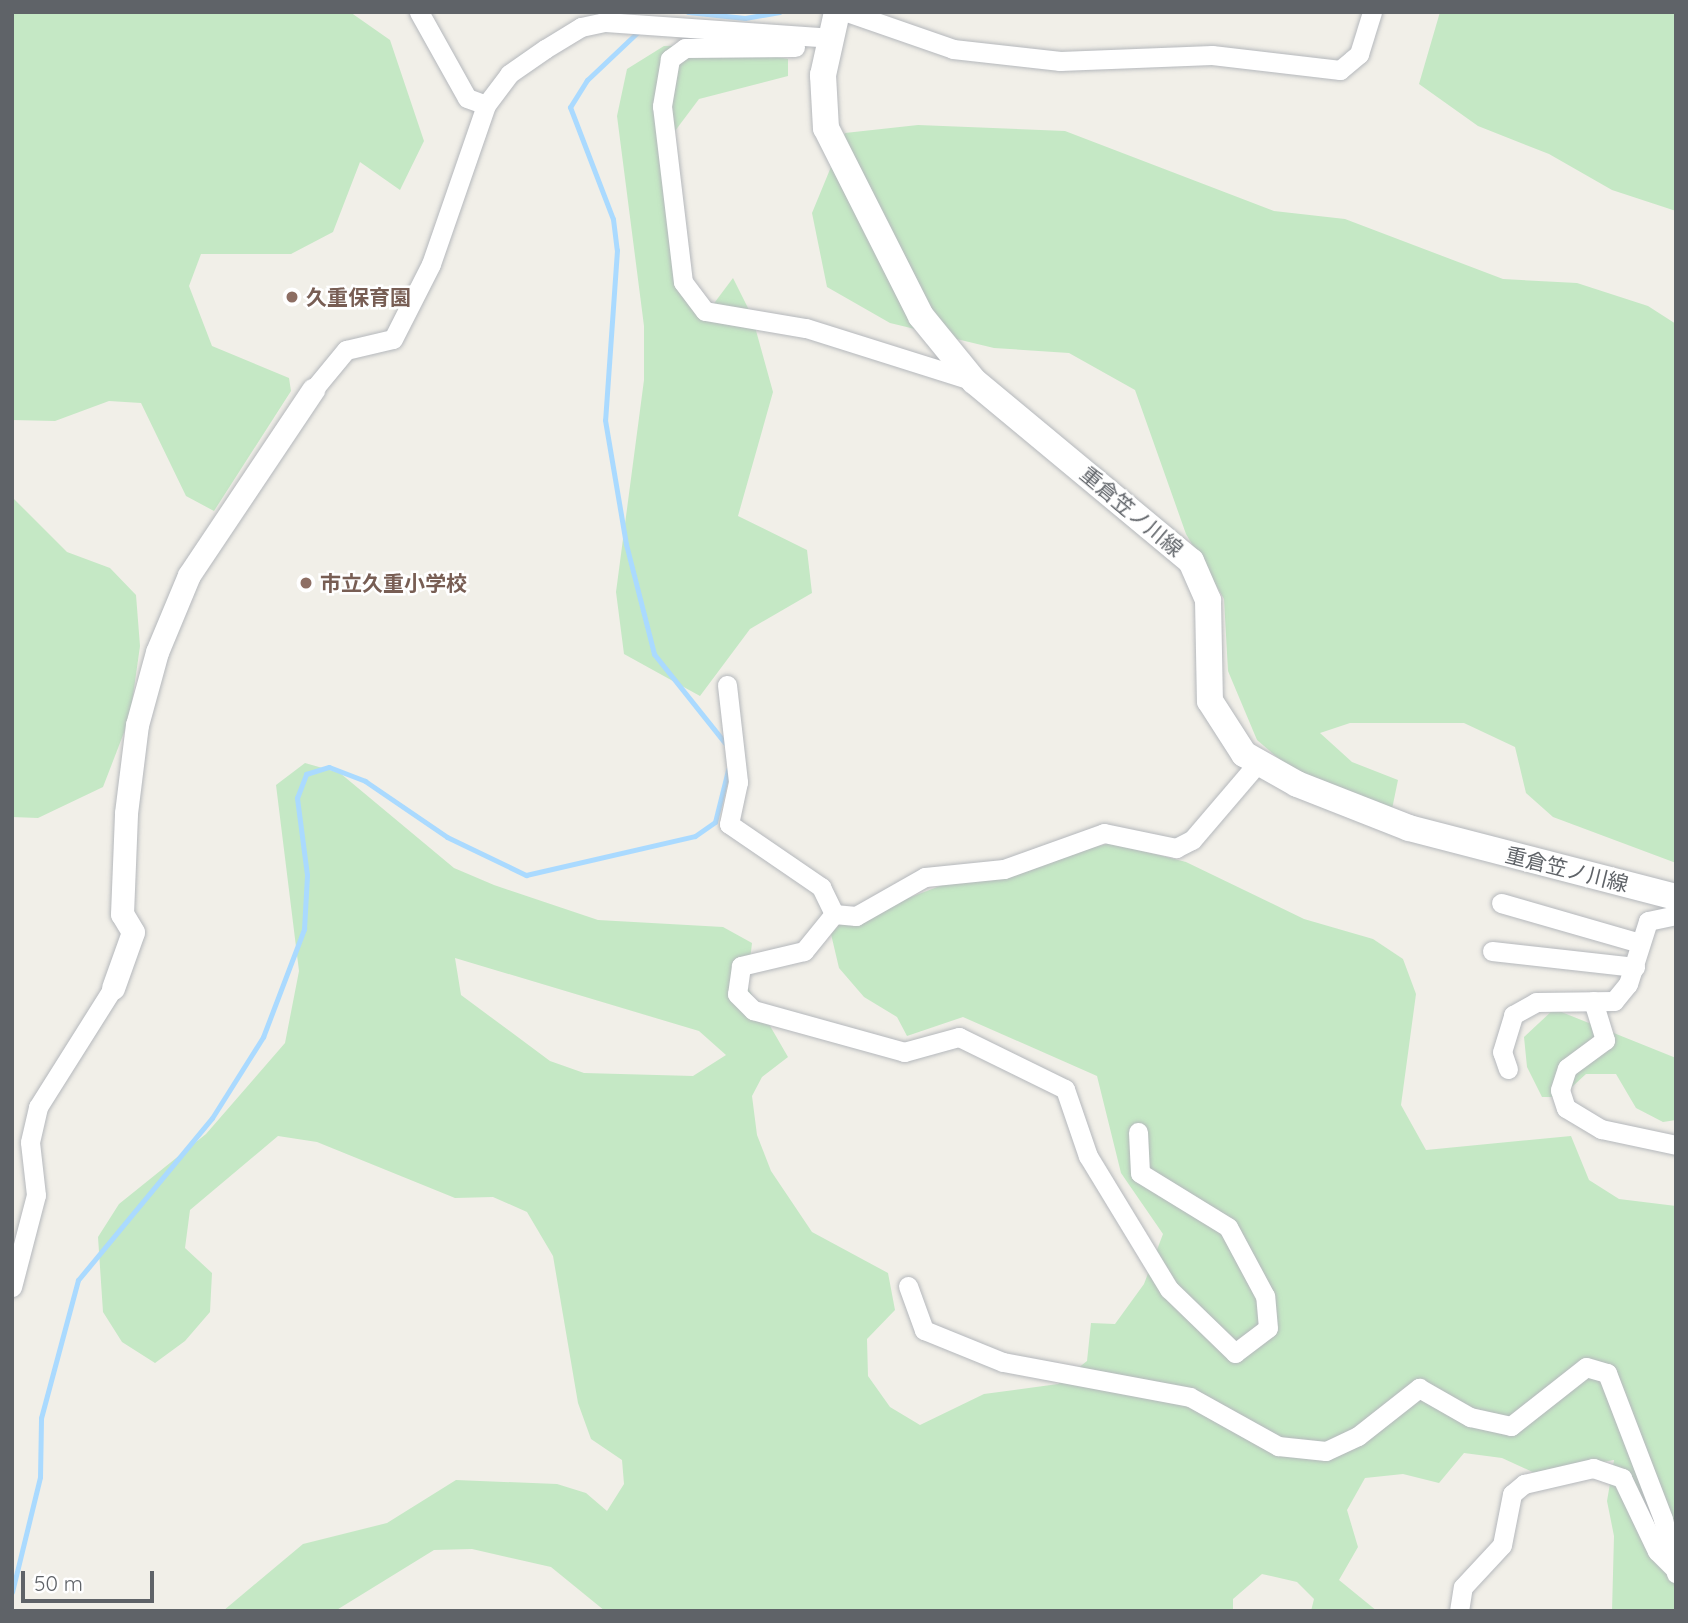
<!DOCTYPE html>
<html>
<head>
<meta charset="utf-8">
<style>
  body { margin:0 }
  #map { position:relative; width:1688px; height:1623px; overflow:hidden; background:#f1efe8; font-family:Quicksand,"Noto Sans JP",sans-serif }
  div>[style] { position:absolute }
  .green>* { inset:0; background:#c5e8c5 }
  .stream>* { height:5px; margin:-2.5px; padding:0 2.5px; transform-origin:2.5px; border-radius:2.5px; background:#aadaff }
  .roads { filter:drop-shadow(0 0 2px #b5b8bc) drop-shadow(0 0 2px #b5b8bc) }
  .minor>* { height:19px; margin:-9.5px; padding:0 9.5px; transform-origin:9.5px; border-radius:9.5px; background:#fff }
  .tertiary>* { height:23px; margin:-11.5px; padding:0 11.5px; transform-origin:11.5px; border-radius:11.5px; background:#fff }
  .secondary>* { height:26px; margin:-13px; padding:0 13px; transform-origin:13px; border-radius:13px; background:#fff }
  .dots>* { width:19px; height:19px; translate:-50% -50%; box-sizing:border-box; border:4px solid #fff; border-radius:50% }
  span { translate:-50% -50%; white-space:nowrap; text-align:center; line-height:1.15; -webkit-text-stroke:5px #fff; paint-order:stroke }
  .education-label { font-size:21px; color:#785e54; font-weight:700 }
  .left { translate:0 -50%; text-align:left }
  .street-label { font-size:21px; color:#5f6368 }
  .frame { position:absolute; inset:0; border:14px solid #5f6368; pointer-events:none }
  .scale { position:absolute; left:21px; top:1571px; width:133px; height:32px; box-sizing:border-box; border:4px solid #5f6368; border-top:0; padding-left:9px; font-size:21px; line-height:24px; white-space:nowrap; color:#5f6368; -webkit-text-stroke:5px #fff; paint-order:stroke }
</style>
</head>
<body>
<div id="map">
  <div class="green">
    <i style="clip-path:polygon(18px 12px,350px 12px,390px 40px,424px 141px,400px 190px,360px 162px,333px 232px,291px 254px,201px 254px,189px 286px,212px 346px,289px 378px,291px 391px,214px 511px,186px 496px,141px 403px,109px 401px,55px 421px,12px 420px,12px 15px)"></i>
    <i style="clip-path:polygon(1440px 12px,1676px 12px,1676px 211px,1612px 190px,1549px 154px,1478px 126px,1419px 84px)"></i>
    <i style="clip-path:polygon(711px 45px,788px 59px,788px 76px,699px 99px,672px 135px,671px 247px,706px 314px,733px 278px,752px 316px,773px 392px,738px 516px,807px 550px,812px 593px,750px 629px,700px 696px,624px 654px,616px 592px,644px 380px,644px 326px,617px 116px,627px 69px,664px 46px)"></i>
    <i style="clip-path:polygon(918px 125px,1065px 131px,1274px 211px,1345px 219px,1503px 279px,1577px 283px,1648px 306px,1676px 324px,1676px 863px,1553px 817px,1526px 793px,1515px 747px,1464px 723px,1350px 723px,1320px 733px,1352px 762px,1398px 780px,1392px 809px,1313px 788px,1257px 740px,1228px 671px,1224px 599px,1186px 534px,1135px 390px,1069px 353px,994px 348px,890px 323px,827px 287px,812px 213px,845px 133px)"></i>
    <i style="clip-path:polygon(12px 497px,67px 552px,110px 568px,136px 595px,140px 646px,130px 717px,103px 787px,38px 818px,12px 817px)"></i>
    <i style="clip-path:polygon(evenodd,305px 763px,340px 773px,454px 868px,494px 885px,598px 920px,723px 927px,752px 943px,747px 986px,788px 1057px,762px 1077px,752px 1096px,757px 1135px,771px 1171px,812px 1232px,888px 1273px,895px 1310px,867px 1339px,868px 1376px,890px 1407px,920px 1425px,984px 1394px,1058px 1384px,1087px 1361px,1091px 1323px,1115px 1324px,1144px 1284px,1163px 1234px,1121px 1173px,1097px 1076px,963px 1017px,907px 1036px,897px 1017px,864px 997px,839px 968px,831px 934px,856px 906px,903px 900px,969px 875px,1112px 843px,1186px 862px,1304px 919px,1373px 939px,1403px 959px,1416px 994px,1401px 1105px,1426px 1150px,1571px 1136px,1589px 1180px,1619px 1199px,1676px 1206px,1676px 1611px,1612px 1611px,1614px 1536px,1607px 1501px,1614px 1460px,1537px 1474px,1502px 1458px,1464px 1453px,1439px 1483px,1403px 1474px,1365px 1478px,1347px 1510px,1358px 1547px,1339px 1580px,1377px 1611px,1311px 1611px,1314px 1599px,1297px 1582px,1262px 1574px,1233px 1599px,1233px 1611px,605px 1611px,551px 1567px,472px 1549px,434px 1550px,335px 1611px,223px 1611px,303px 1544px,387px 1523px,456px 1480px,557px 1484px,586px 1493px,607px 1511px,624px 1484px,622px 1460px,591px 1439px,578px 1403px,553px 1256px,527px 1212px,493px 1197px,455px 1198px,317px 1142px,278px 1136px,190px 1210px,185px 1248px,212px 1273px,210px 1312px,185px 1341px,155px 1363px,122px 1342px,103px 1312px,98px 1237px,119px 1204px,206px 1134px,285px 1043px,299px 971px,276px 785px,305px 763px,455px 958px,699px 1031px,726px 1055px,693px 1076px,584px 1073px,550px 1061px,461px 995px,455px 958px)"></i>
    <i style="clip-path:polygon(1554px 1009px,1676px 1058px,1676px 1120px,1663px 1122px,1636px 1108px,1616px 1074px,1586px 1074px,1561px 1097px,1542px 1097px,1527px 1067px,1524px 1037px)"></i>
  </div>
  <div class="stream">
    <i style="left:688px;top:12px;width:57px;rotate:6deg"></i>
    <i style="left:745px;top:18px;width:35px;rotate:-10deg"></i>
    <i style="left:642px;top:28px;width:76px;rotate:136.6deg"></i>
    <i style="left:587px;top:80px;width:32px;rotate:122deg"></i>
    <i style="left:570px;top:107px;width:120px;rotate:69deg"></i>
    <i style="left:613px;top:219px;width:31px;rotate:83deg"></i>
    <i style="left:617px;top:250px;width:170px;rotate:94deg"></i>
    <i style="left:605px;top:420px;width:126px;rotate:80.4deg"></i>
    <i style="left:626px;top:544px;width:114px;rotate:75.7deg"></i>
    <i style="left:654px;top:654px;width:114px;rotate:51.4deg"></i>
    <i style="left:12px;top:1592px;width:118px;rotate:-76.3deg"></i>
    <i style="left:40px;top:1477px;width:59px;rotate:-89deg"></i>
    <i style="left:41px;top:1418px;width:143px;rotate:-75deg"></i>
    <i style="left:78px;top:1280px;width:210px;rotate:-50.4deg"></i>
    <i style="left:212px;top:1118px;width:96px;rotate:-57.8deg"></i>
    <i style="left:263px;top:1037px;width:116px;rotate:-69.2deg"></i>
    <i style="left:304px;top:929px;width:54px;rotate:-86.8deg"></i>
    <i style="left:307px;top:875px;width:78px;rotate:-97.4deg"></i>
    <i style="left:297px;top:798px;width:26px;rotate:-69deg"></i>
    <i style="left:306px;top:774px;width:24px;rotate:-17deg"></i>
    <i style="left:329px;top:767px;width:39px;rotate:21deg"></i>
    <i style="left:365px;top:781px;width:99px;rotate:34.3deg"></i>
    <i style="left:447px;top:837px;width:88px;rotate:25.7deg"></i>
    <i style="left:526px;top:875px;width:173px;rotate:-13deg"></i>
    <i style="left:695px;top:836px;width:24px;rotate:-35deg"></i>
    <i style="left:715px;top:822px;width:54px;rotate:-76deg"></i>
  </div>
  <div class="roads">
    <div class="minor">
      <i style="left:419px;top:12px;width:98px;rotate:60.8deg"></i>
      <i style="left:467px;top:98px;width:20px;rotate:20deg"></i>
      <i style="left:847px;top:12px;width:112px;rotate:19.2deg"></i>
      <i style="left:953px;top:49px;width:108px;rotate:6.4deg"></i>
      <i style="left:1060px;top:61px;width:152px;rotate:-2.3deg"></i>
      <i style="left:1212px;top:55px;width:129px;rotate:6.7deg"></i>
      <i style="left:1340px;top:70px;width:25px;rotate:-40deg"></i>
      <i style="left:1359px;top:54px;width:44px;rotate:-72.8deg"></i>
      <i style="left:795px;top:47px;width:110px;rotate:179.5deg"></i>
      <i style="left:685px;top:48px;width:19px;rotate:144deg"></i>
      <i style="left:670px;top:59px;width:48px;rotate:99.7deg"></i>
      <i style="left:662px;top:106px;width:177px;rotate:83.2deg"></i>
      <i style="left:683px;top:282px;width:36px;rotate:53deg"></i>
      <i style="left:705px;top:311px;width:102px;rotate:9.6deg"></i>
      <i style="left:806px;top:328px;width:176px;rotate:17.5deg"></i>
      <i style="left:313px;top:390px;width:52px;rotate:-50.5deg"></i>
      <i style="left:346px;top:350px;width:48px;rotate:-13.2deg"></i>
      <i style="left:393px;top:339px;width:84px;rotate:-63.1deg"></i>
      <i style="left:431px;top:264px;width:168px;rotate:-70.9deg"></i>
      <i style="left:486px;top:105px;width:39px;rotate:-53deg"></i>
      <i style="left:509px;top:74px;width:44px;rotate:-34.8deg"></i>
      <i style="left:545px;top:49px;width:42px;rotate:-31.4deg"></i>
      <i style="left:581px;top:27px;width:24px;rotate:-12deg"></i>
      <i style="left:604px;top:22px;width:227px;rotate:4deg"></i>
      <i style="left:727px;top:685px;width:98px;rotate:83.5deg"></i>
      <i style="left:738px;top:782px;width:43px;rotate:102.1deg"></i>
      <i style="left:729px;top:824px;width:112px;rotate:34.4deg"></i>
      <i style="left:821px;top:887px;width:30px;rotate:64deg"></i>
      <i style="left:834px;top:914px;width:22px;rotate:5deg"></i>
      <i style="left:856px;top:916px;width:79px;rotate:-29.5deg"></i>
      <i style="left:925px;top:877px;width:79px;rotate:-5.8deg"></i>
      <i style="left:1004px;top:869px;width:106px;rotate:-19.8deg"></i>
      <i style="left:1104px;top:833px;width:74px;rotate:11.8deg"></i>
      <i style="left:1176px;top:848px;width:18px;rotate:-27deg"></i>
      <i style="left:1192px;top:840px;width:100px;rotate:-49.5deg"></i>
      <i style="left:1501px;top:903px;width:145px;rotate:16.1deg"></i>
      <i style="left:834px;top:914px;width:48px;rotate:129deg"></i>
      <i style="left:804px;top:951px;width:65px;rotate:166.6deg"></i>
      <i style="left:741px;top:966px;width:28px;rotate:98deg"></i>
      <i style="left:737px;top:994px;width:23px;rotate:45deg"></i>
      <i style="left:753px;top:1010px;width:157px;rotate:15.5deg"></i>
      <i style="left:904px;top:1052px;width:57px;rotate:-15.3deg"></i>
      <i style="left:959px;top:1037px;width:118px;rotate:26.1deg"></i>
      <i style="left:1065px;top:1089px;width:71px;rotate:71.1deg"></i>
      <i style="left:1088px;top:1156px;width:156px;rotate:58.7deg"></i>
      <i style="left:1169px;top:1289px;width:92px;rotate:44.1deg"></i>
      <i style="left:1235px;top:1353px;width:41px;rotate:-37.1deg"></i>
      <i style="left:1268px;top:1328px;width:32px;rotate:-95deg"></i>
      <i style="left:1265px;top:1296px;width:78px;rotate:-118.2deg"></i>
      <i style="left:1228px;top:1227px;width:103px;rotate:-148.5deg"></i>
      <i style="left:1140px;top:1173px;width:41px;rotate:-92.8deg"></i>
      <i style="left:1492px;top:951px;width:144px;rotate:6.4deg"></i>
      <i style="left:1593px;top:1001px;width:41px;rotate:72.9deg"></i>
      <i style="left:1605px;top:1040px;width:47px;rotate:143.6deg"></i>
      <i style="left:1567px;top:1068px;width:23px;rotate:108deg"></i>
      <i style="left:1560px;top:1090px;width:19px;rotate:72deg"></i>
      <i style="left:1566px;top:1108px;width:41px;rotate:31deg"></i>
      <i style="left:1601px;top:1129px;width:77px;rotate:12deg"></i>
      <i style="left:1508px;top:1069px;width:18px;rotate:-109deg"></i>
      <i style="left:1502px;top:1052px;width:39px;rotate:-73deg"></i>
      <i style="left:1513px;top:1015px;width:26px;rotate:-29deg"></i>
      <i style="left:1536px;top:1002px;width:78px;rotate:-0.7deg"></i>
      <i style="left:1614px;top:1001px;width:22px;rotate:-51deg"></i>
      <i style="left:1628px;top:984px;width:66px;rotate:-72.4deg"></i>
      <i style="left:1648px;top:921px;width:29px;rotate:-12deg"></i>
      <i style="left:908px;top:1286px;width:47px;rotate:70deg"></i>
      <i style="left:924px;top:1330px;width:85px;rotate:22.1deg"></i>
      <i style="left:1003px;top:1362px;width:190px;rotate:10.6deg"></i>
      <i style="left:1190px;top:1397px;width:101px;rotate:29.1deg"></i>
      <i style="left:1278px;top:1446px;width:48px;rotate:5.9deg"></i>
      <i style="left:1326px;top:1451px;width:35px;rotate:-25deg"></i>
      <i style="left:1358px;top:1436px;width:78px;rotate:-38.2deg"></i>
      <i style="left:1419px;top:1388px;width:59px;rotate:29.6deg"></i>
      <i style="left:1470px;top:1417px;width:42px;rotate:12.4deg"></i>
      <i style="left:1511px;top:1426px;width:95px;rotate:-38.2deg"></i>
      <i style="left:1586px;top:1367px;width:22px;rotate:16deg"></i>
      <i style="left:1607px;top:1373px;width:156px;rotate:69deg"></i>
      <i style="left:1663px;top:1519px;width:56px;rotate:76.5deg"></i>
      <i style="left:12px;top:1287px;width:95px;rotate:-75.4deg"></i>
      <i style="left:36px;top:1195px;width:53px;rotate:-96.5deg"></i>
      <i style="left:30px;top:1142px;width:36px;rotate:-77deg"></i>
      <i style="left:38px;top:1107px;width:141px;rotate:-57.8deg"></i>
      <i style="left:1459px;top:1611px;width:24px;rotate:-81deg"></i>
      <i style="left:1463px;top:1587px;width:57px;rotate:-47.1deg"></i>
      <i style="left:1502px;top:1545px;width:52px;rotate:-78.9deg"></i>
      <i style="left:1512px;top:1494px;width:16px;rotate:-40deg"></i>
      <i style="left:1524px;top:1484px;width:71px;rotate:-13.1deg"></i>
      <i style="left:1593px;top:1468px;width:31px;rotate:19deg"></i>
      <i style="left:1622px;top:1478px;width:81px;rotate:64.4deg"></i>
      <i style="left:1657px;top:1551px;width:24px;rotate:45deg"></i>
    </div>
    <div class="tertiary">
      <i style="left:113px;top:988px;width:59px;rotate:-70.3deg"></i>
      <i style="left:133px;top:932px;width:21px;rotate:-121deg"></i>
      <i style="left:122px;top:914px;width:101px;rotate:-87.7deg"></i>
      <i style="left:126px;top:813px;width:89px;rotate:-82.9deg"></i>
      <i style="left:137px;top:725px;width:76px;rotate:-74.7deg"></i>
      <i style="left:157px;top:652px;width:83px;rotate:-67.4deg"></i>
      <i style="left:189px;top:575px;width:223px;rotate:-56.2deg"></i>
    </div>
    <div class="secondary">
      <i style="left:837px;top:12px;width:65px;rotate:102.5deg"></i>
      <i style="left:823px;top:75px;width:53px;rotate:86.8deg"></i>
      <i style="left:826px;top:128px;width:211px;rotate:63.2deg"></i>
      <i style="left:921px;top:316px;width:84px;rotate:50.8deg"></i>
      <i style="left:974px;top:381px;width:282px;rotate:39.7deg"></i>
      <i style="left:1191px;top:561px;width:43px;rotate:66.4deg"></i>
      <i style="left:1208px;top:600px;width:101px;rotate:88.9deg"></i>
      <i style="left:1210px;top:701px;width:63px;rotate:57.3deg"></i>
      <i style="left:1244px;top:754px;width:61px;rotate:29.5deg"></i>
      <i style="left:1297px;top:784px;width:120px;rotate:21.4deg"></i>
      <i style="left:1409px;top:828px;width:276px;rotate:14.5deg"></i>
    </div>
  </div>
  <div class="dots">
    <i style="left:292px;top:297px;background:#8d6e63"></i>
    <i style="left:306px;top:583px;background:#8d6e63"></i>
  </div>
  <div class="education-label">
    <span class="left" style="left:306px;top:297px">久重保育園</span>
    <span class="left" style="left:320px;top:583px">市立久重小学校</span>
  </div>
  <div class="street-label">
    <span style="left:1132px;top:511px;rotate:40deg">重倉笠ノ川線</span>
    <span style="left:1567px;top:869px;rotate:14deg">重倉笠ノ川線</span>
  </div>
  <div class="frame"></div>
  <div class="scale">50 m</div>
</div>
</body>
</html>
